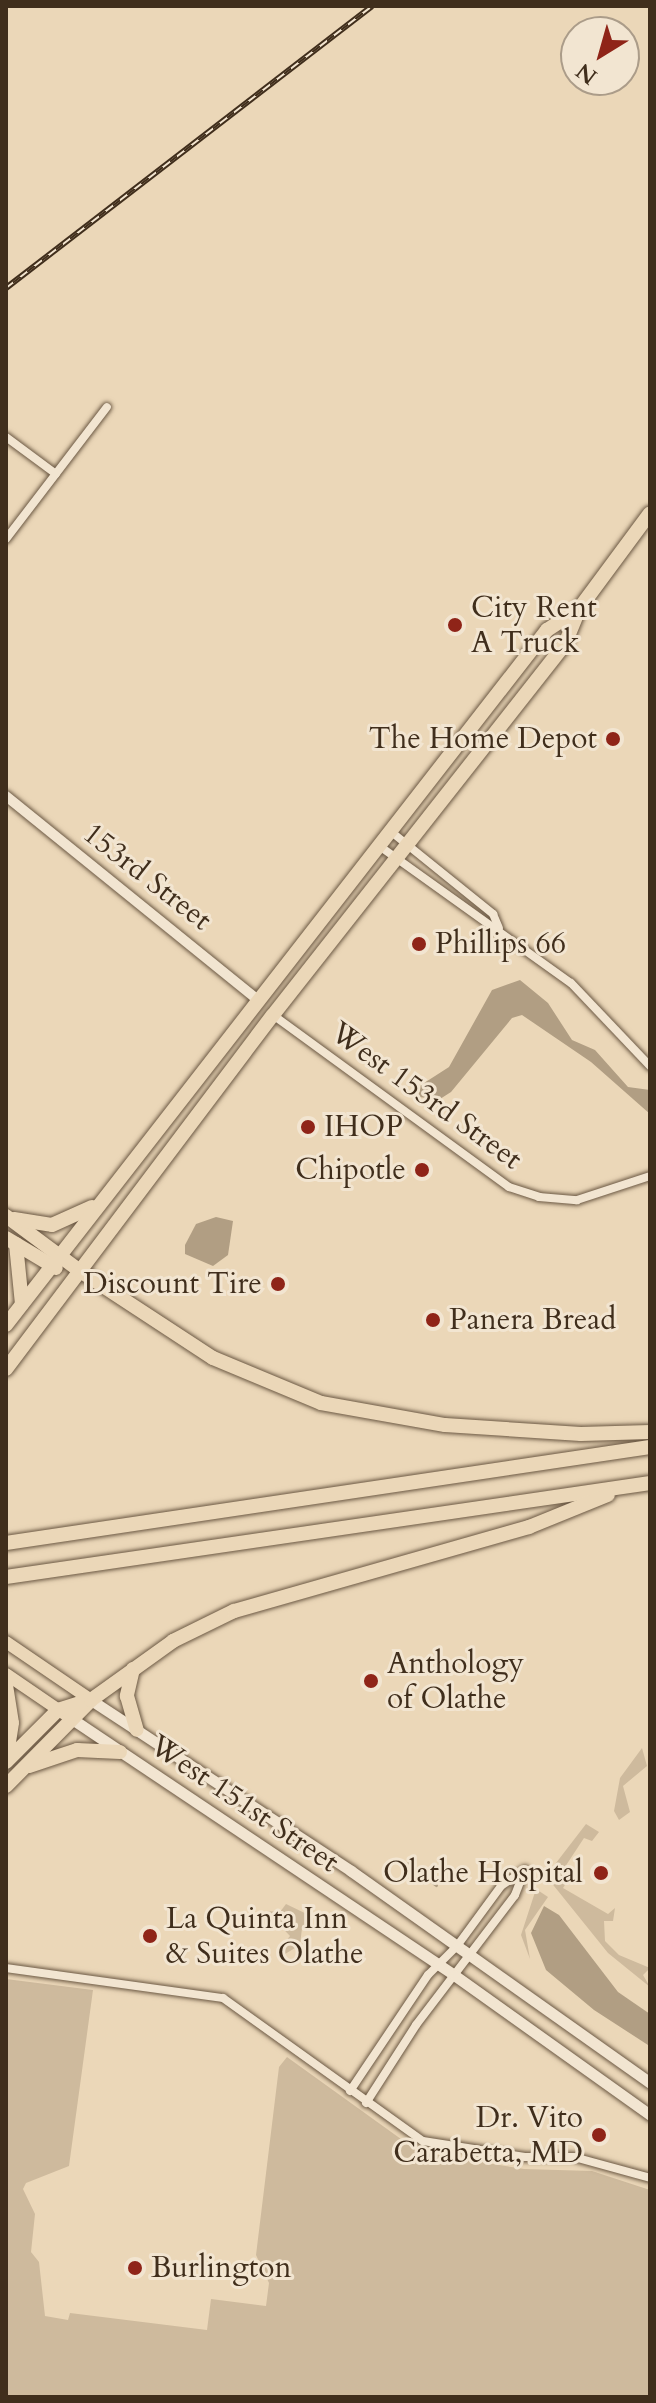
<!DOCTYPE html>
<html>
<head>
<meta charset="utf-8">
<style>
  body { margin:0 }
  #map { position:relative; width:656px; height:2403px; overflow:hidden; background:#ebd7b8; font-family:Cardo,serif }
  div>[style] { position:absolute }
  .green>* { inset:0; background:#ceba9d }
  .water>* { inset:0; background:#b19e83 }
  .stream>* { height:3px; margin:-1.5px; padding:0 1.5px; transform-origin:1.5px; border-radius:1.5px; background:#b19e83 }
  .roads { filter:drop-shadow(0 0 2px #6b5843) drop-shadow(0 0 2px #6b5843) }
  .minor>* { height:8px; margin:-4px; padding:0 4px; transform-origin:4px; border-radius:4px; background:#f2e5d1 }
  .tertiary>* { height:10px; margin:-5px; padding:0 5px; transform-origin:5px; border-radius:5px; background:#f2e5d1 }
  .secondary>* { height:11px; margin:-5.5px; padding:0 5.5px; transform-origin:5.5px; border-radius:5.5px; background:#f2e5d1 }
  .primary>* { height:12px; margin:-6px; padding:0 6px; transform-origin:6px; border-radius:6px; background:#ebd7b8 }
  .trunk>* { height:14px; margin:-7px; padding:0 7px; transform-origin:7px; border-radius:7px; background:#ebd7b8 }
  .motorway>* { height:14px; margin:-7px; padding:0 7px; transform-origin:7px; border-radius:7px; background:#ebd7b8 }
  .rail>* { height:6px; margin-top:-3px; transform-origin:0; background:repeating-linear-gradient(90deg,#f2e5d1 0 9px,#402e1c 0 18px); box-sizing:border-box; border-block:2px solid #402e1c }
  .dots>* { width:22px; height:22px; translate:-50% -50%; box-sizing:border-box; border:4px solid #f2e5d1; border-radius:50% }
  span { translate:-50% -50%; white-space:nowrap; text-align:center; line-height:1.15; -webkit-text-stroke:6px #f2e5d1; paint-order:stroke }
  .poi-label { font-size:30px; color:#402e1c }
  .left { translate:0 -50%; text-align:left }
  .right { translate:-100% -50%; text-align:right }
  .street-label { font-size:30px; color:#402e1c }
  .frame { position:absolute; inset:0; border:8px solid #402e1c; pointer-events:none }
  .north { position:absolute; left:560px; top:16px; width:80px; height:80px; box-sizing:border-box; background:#f2e5d1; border:2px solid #ab9c89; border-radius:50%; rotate:217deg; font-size:22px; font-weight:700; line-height:32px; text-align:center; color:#402e1c }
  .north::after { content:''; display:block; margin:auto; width:28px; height:36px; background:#8f2418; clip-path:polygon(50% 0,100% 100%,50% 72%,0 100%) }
</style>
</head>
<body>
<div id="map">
  <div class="green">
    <i style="clip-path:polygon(642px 1748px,647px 1766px,623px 1786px,630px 1812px,619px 1820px,614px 1811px,620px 1778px)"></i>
    <i style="clip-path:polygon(586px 1824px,599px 1832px,592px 1841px,584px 1838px,561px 1873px,568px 1880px,563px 1888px,608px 1914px,615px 1908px,613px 1921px,604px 1921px,605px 1941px,619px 1955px,650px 1968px,643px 1975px,650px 1987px,608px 1953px,546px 1876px)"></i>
    <i style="clip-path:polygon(536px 1889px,548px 1897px,525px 1930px,530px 1959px,521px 1935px)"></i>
    <i style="clip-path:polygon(286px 1904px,313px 1917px,302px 1928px,300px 1945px,285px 1954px,281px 1947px,290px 1936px,266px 1911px,280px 1912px)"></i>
    <i style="clip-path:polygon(6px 1979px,93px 1990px,69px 2166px,26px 2183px,23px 2189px,35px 2214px,31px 2252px,39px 2262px,45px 2316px,68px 2320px,70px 2313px,207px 2330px,211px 2299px,266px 2306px,269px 2283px,256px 2255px,279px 2067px,287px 2057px,419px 2152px,524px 2169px,592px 2171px,650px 2190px,650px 2397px,6px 2397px)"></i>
  </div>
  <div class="water">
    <i style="clip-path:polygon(520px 980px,548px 1003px,572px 1040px,595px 1050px,628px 1087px,650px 1090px,650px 1114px,591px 1062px,522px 1015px,512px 1018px,451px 1092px,440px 1099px,418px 1097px,421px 1085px,449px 1067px,492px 990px)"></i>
    <i style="clip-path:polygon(216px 1217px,233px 1221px,228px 1255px,213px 1266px,185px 1254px,185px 1245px,196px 1224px)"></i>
    <i style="clip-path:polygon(544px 1906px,559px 1915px,618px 1992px,650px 2014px,648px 2045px,594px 2010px,546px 1970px,531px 1933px)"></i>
  </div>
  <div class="stream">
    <i style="left:412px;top:1856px;width:9px;rotate:117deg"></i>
    <i style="left:408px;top:1864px;width:35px;rotate:37deg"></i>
  </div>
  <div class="roads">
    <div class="minor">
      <i style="left:6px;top:437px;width:62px;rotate:36.5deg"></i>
      <i style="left:6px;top:539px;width:166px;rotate:-52.6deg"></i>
      <i style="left:389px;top:830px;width:134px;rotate:38.9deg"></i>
      <i style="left:493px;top:914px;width:15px;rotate:67deg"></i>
      <i style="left:378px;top:845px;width:237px;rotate:35.6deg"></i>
      <i style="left:571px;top:983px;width:115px;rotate:46.4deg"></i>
      <i style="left:273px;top:1015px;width:292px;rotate:36.1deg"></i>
      <i style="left:509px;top:1187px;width:32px;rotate:18deg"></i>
      <i style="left:539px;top:1197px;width:38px;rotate:5deg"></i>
      <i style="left:577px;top:1200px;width:77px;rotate:-18.2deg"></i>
      <i style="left:6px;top:1968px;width:219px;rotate:7.9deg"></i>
      <i style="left:223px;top:1998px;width:246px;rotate:35.6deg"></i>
      <i style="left:423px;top:2141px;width:103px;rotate:8.9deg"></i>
      <i style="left:525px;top:2157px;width:49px"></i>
      <i style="left:574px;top:2157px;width:79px;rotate:15.4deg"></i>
      <i style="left:350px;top:2091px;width:140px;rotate:-56.1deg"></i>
      <i style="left:428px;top:1975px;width:41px;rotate:-45deg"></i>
      <i style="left:457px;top:1946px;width:74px;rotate:-53.7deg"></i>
      <i style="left:501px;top:1886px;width:29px;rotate:-34deg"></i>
      <i style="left:366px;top:2103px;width:93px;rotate:-57.3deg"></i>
      <i style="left:416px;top:2025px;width:163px;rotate:-52.7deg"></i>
      <i style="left:515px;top:1895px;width:26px;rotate:-69deg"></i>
    </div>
    <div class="tertiary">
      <i style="left:6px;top:796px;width:323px;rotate:39deg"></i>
    </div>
    <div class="secondary">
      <i style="left:91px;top:1700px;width:311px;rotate:33.3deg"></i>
      <i style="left:351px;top:1871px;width:367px;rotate:35.3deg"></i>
      <i style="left:72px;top:1719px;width:460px;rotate:33.8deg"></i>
      <i style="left:454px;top:1975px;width:241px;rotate:35.5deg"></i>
    </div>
    <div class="primary">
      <i style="left:6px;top:1642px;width:103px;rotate:34.3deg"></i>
      <i style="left:6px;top:1674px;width:80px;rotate:34.3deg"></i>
    </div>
    <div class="trunk">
      <i style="left:6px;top:1216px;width:92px;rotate:36.6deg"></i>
      <i style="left:14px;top:1219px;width:38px;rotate:9deg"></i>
      <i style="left:52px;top:1225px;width:44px;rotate:-24.2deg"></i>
      <i style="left:6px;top:1238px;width:58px;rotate:31deg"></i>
      <i style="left:16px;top:1244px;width:60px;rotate:84.3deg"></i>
      <i style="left:6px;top:1325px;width:881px;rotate:-52.1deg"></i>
      <i style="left:547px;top:630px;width:38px;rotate:-33deg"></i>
      <i style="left:6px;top:1369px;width:443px;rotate:-53deg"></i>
      <i style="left:273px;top:1015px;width:472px;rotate:-51.8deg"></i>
      <i style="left:565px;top:644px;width:38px;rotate:-68deg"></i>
      <i style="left:579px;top:609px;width:119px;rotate:-53.5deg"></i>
      <i style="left:6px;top:1685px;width:38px;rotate:81deg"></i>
      <i style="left:12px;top:1723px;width:38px;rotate:99deg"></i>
      <i style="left:6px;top:1762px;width:74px;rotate:-45deg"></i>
      <i style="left:58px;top:1710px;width:29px;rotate:-18deg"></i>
      <i style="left:29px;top:1766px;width:51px;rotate:-18.4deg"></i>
      <i style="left:77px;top:1750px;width:43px;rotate:2.7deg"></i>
      <i style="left:6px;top:1786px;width:121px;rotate:-45.3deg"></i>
    </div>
    <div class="motorway">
      <i style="left:80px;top:1271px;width:159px;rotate:33.2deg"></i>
      <i style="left:213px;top:1358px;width:117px;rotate:22.6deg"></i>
      <i style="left:321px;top:1403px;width:126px;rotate:10.1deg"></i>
      <i style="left:445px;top:1425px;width:136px;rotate:3.8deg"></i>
      <i style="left:581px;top:1434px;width:69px;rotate:-1.7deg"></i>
      <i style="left:6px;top:1543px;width:651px;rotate:-8.48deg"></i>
      <i style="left:6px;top:1577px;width:651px;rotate:-8.3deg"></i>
      <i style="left:133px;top:1669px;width:28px;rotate:103deg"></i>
      <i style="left:127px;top:1696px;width:35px;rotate:74deg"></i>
      <i style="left:91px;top:1700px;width:101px;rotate:-35.7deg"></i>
      <i style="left:173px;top:1641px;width:68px;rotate:-26.2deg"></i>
      <i style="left:234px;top:1611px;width:307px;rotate:-15.9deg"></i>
      <i style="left:529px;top:1527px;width:85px;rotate:-22.1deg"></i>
    </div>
  </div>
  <div class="rail">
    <i style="left:6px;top:288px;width:462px;rotate:-37.6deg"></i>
  </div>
  <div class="dots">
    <i style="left:455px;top:625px;background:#8f2418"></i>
    <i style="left:613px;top:739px;background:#8f2418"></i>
    <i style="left:419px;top:944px;background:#8f2418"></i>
    <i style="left:308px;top:1127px;background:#8f2418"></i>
    <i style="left:422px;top:1170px;background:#8f2418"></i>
    <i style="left:278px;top:1284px;background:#8f2418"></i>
    <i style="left:433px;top:1320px;background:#8f2418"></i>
    <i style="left:371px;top:1681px;background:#8f2418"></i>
    <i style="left:601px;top:1873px;background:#8f2418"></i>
    <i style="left:150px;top:1936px;background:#8f2418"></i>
    <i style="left:599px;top:2135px;background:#8f2418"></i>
    <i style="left:135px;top:2268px;background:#8f2418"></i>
  </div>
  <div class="poi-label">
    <span class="left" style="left:471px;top:625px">City Rent<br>A Truck</span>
    <span class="right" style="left:597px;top:739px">The Home Depot</span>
    <span class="left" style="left:435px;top:944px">Phillips 66</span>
    <span class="left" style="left:324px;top:1127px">IHOP</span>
    <span class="right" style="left:406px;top:1170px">Chipotle</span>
    <span class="right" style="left:262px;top:1284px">Discount Tire</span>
    <span class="left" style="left:449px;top:1320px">Panera Bread</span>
    <span class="left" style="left:387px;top:1681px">Anthology<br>of Olathe</span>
    <span class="right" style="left:583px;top:1873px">Olathe Hospital</span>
    <span class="left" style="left:166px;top:1936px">La Quinta Inn<br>&amp; Suites Olathe</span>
    <span class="right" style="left:583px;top:2135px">Dr. Vito<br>Carabetta, MD</span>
    <span class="left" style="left:151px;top:2268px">Burlington</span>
  </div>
  <div class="street-label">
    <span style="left:147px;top:877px;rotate:38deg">153rd Street</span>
    <span style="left:426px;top:1096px;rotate:36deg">West 153rd Street</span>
    <span style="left:244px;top:1804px;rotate:34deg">West 151st Street</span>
  </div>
  <div class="frame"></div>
  <div class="north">N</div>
</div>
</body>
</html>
